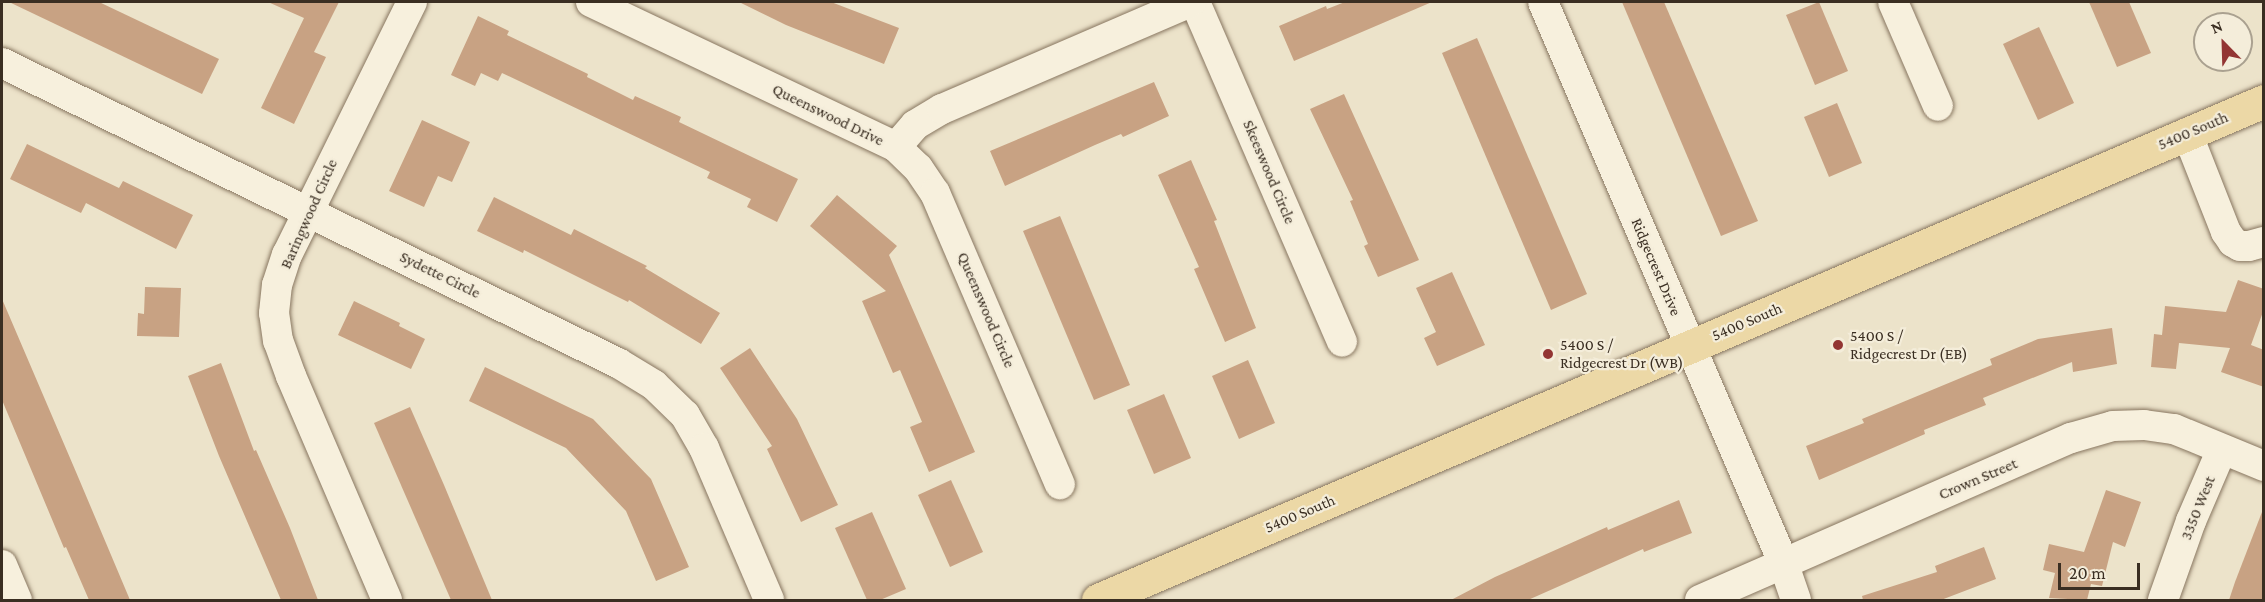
<!DOCTYPE html>
<html>
<head>
<meta charset="utf-8">
<style>
  body { margin:0 }
  #map { position:relative; width:2265px; height:602px; overflow:hidden; background:#ece3ca; font-family:"Crimson Pro",serif }
  div>[style] { position:absolute }
  .building>* { inset:0; background:#c8a283 }
  .roads { filter:drop-shadow(0 0 2px #887660) drop-shadow(0 0 2px #887660) }
  .minor>* { height:30px; margin:-15px; padding:0 15px; transform-origin:15px; border-radius:15px; background:#f7f0dd }
  .major>* { height:33px; margin:-16.5px; padding:0 16.5px; transform-origin:16.5px; border-radius:16.5px; background:#ecd8a6 }
  .dots>* { width:16px; height:16px; translate:-50% -50%; box-sizing:border-box; border:3px solid #f4edda; border-radius:50% }
  span { translate:-50% -50%; white-space:nowrap; text-align:center; line-height:1.15; -webkit-text-stroke:4.5px #f4edda; paint-order:stroke }
  .street-label { font-size:16px; color:#3a2e22 }
  .poi-label { font-size:16px; color:#3a2e22 }
  .left { translate:0 -50%; text-align:left }
  .frame { position:absolute; inset:0; border:3px solid #3a2e22; pointer-events:none }
  .north { position:absolute; left:2193px; top:12px; width:60px; height:60px; box-sizing:border-box; background:#f4edda; border:2px solid #aaa190; border-radius:50%; rotate:337deg; font-size:16px; font-weight:700; line-height:24px; text-align:center; color:#3a2e22 }
  .north::after { content:''; display:block; margin:auto; width:21px; height:27px; background:#933533; clip-path:polygon(50% 0,100% 100%,50% 72%,0 100%) }
  .scale { position:absolute; left:2058px; top:563px; width:82px; height:27px; box-sizing:border-box; border:3px solid #3a2e22; border-top:0; padding-left:8px; font-size:18px; line-height:21px; white-space:nowrap; color:#3a2e22; -webkit-text-stroke:4px #f4edda; paint-order:stroke }
</style>
</head>
<body>
<div id="map">
  <div class="building">
    <i style="clip-path:polygon(9px 2px,99px 2px,219px 59px,202px 94px)"></i>
    <i style="clip-path:polygon(268px 2px,339px 2px,314px 52px,326px 57px,294px 124px,261px 108px,304px 18px)"></i>
    <i style="clip-path:polygon(739px 2px,831px 2px,899px 28px,884px 64px,786px 25px)"></i>
    <i style="clip-path:polygon(1345px 2px,1432px 2px,1294px 61px,1279px 26px,1326px 6px,1327px 9px)"></i>
    <i style="clip-path:polygon(1622px 2px,1664px 2px,1758px 221px,1721px 236px)"></i>
    <i style="clip-path:polygon(1819px 2px,1848px 71px,1815px 85px,1786px 15px)"></i>
    <i style="clip-path:polygon(2089px 2px,2129px 2px,2151px 53px,2117px 67px)"></i>
    <i style="clip-path:polygon(478px 16px,509px 31px,507px 35px,588px 74px,587px 77px,633px 100px,635px 96px,681px 117px,679px 122px,798px 179px,777px 222px,747px 207px,751px 199px,707px 178px,710px 172px,502px 73px,498px 81px,481px 73px,475px 86px,451px 75px)"></i>
    <i style="clip-path:polygon(2039px 27px,2074px 103px,2038px 120px,2003px 44px)"></i>
    <i style="clip-path:polygon(1477px 38px,1587px 294px,1551px 310px,1442px 53px)"></i>
    <i style="clip-path:polygon(1154px 82px,1169px 116px,1123px 137px,1121px 134px,1095px 145px,1005px 186px,990px 151px)"></i>
    <i style="clip-path:polygon(1344px 94px,1419px 260px,1378px 277px,1364px 246px,1368px 244px,1350px 201px,1353px 200px,1310px 109px)"></i>
    <i style="clip-path:polygon(1837px 103px,1862px 163px,1829px 177px,1804px 117px)"></i>
    <i style="clip-path:polygon(422px 120px,470px 142px,452px 182px,438px 176px,424px 207px,389px 191px)"></i>
    <i style="clip-path:polygon(27px 144px,119px 188px,123px 181px,193px 215px,176px 249px,86px 203px,81px 213px,10px 179px)"></i>
    <i style="clip-path:polygon(1191px 160px,1217px 220px,1214px 221px,1256px 328px,1225px 342px,1194px 269px,1199px 267px,1158px 175px)"></i>
    <i style="clip-path:polygon(837px 195px,897px 246px,889px 255px,975px 452px,929px 472px,910px 427px,922px 422px,900px 370px,893px 373px,862px 301px,886px 291px,810px 226px)"></i>
    <i style="clip-path:polygon(494px 197px,571px 235px,574px 229px,647px 266px,645px 268px,720px 313px,701px 344px,629px 300px,628px 302px,524px 250px,523px 253px,477px 231px)"></i>
    <i style="clip-path:polygon(1060px 216px,1130px 385px,1094px 400px,1023px 231px)"></i>
    <i style="clip-path:polygon(1452px 272px,1485px 345px,1437px 366px,1424px 338px,1436px 332px,1416px 288px)"></i>
    <i style="clip-path:polygon(2238px 280px,2264px 289px,2264px 309px,2251px 345px,2264px 350px,2264px 387px,2221px 372px,2230px 348px,2179px 343px,2176px 369px,2151px 367px,2154px 334px,2162px 335px,2165px 306px,2226px 312px)"></i>
    <i style="clip-path:polygon(145px 287px,181px 288px,179px 337px,137px 336px,138px 313px,144px 314px)"></i>
    <i style="clip-path:polygon(2px 299px,76px 472px,130px 600px,89px 600px,66px 547px,64px 548px,2px 400px)"></i>
    <i style="clip-path:polygon(354px 301px,400px 323px,399px 326px,425px 339px,411px 369px,338px 335px)"></i>
    <i style="clip-path:polygon(2112px 328px,2117px 364px,2073px 372px,2072px 362px,1983px 398px,1986px 405px,1924px 430px,1925px 434px,1819px 480px,1806px 446px,1864px 423px,1862px 419px,1992px 365px,1990px 359px,2038px 339px)"></i>
    <i style="clip-path:polygon(750px 348px,797px 419px,838px 505px,801px 522px,767px 449px,772px 446px,720px 368px)"></i>
    <i style="clip-path:polygon(1248px 360px,1275px 423px,1239px 439px,1212px 376px)"></i>
    <i style="clip-path:polygon(221px 363px,254px 451px,256px 450px,290px 528px,318px 600px,281px 600px,219px 456px,188px 376px)"></i>
    <i style="clip-path:polygon(485px 367px,593px 419px,651px 479px,689px 567px,656px 581px,626px 511px,566px 448px,469px 401px)"></i>
    <i style="clip-path:polygon(1164px 394px,1191px 458px,1154px 474px,1127px 410px)"></i>
    <i style="clip-path:polygon(410px 407px,444px 485px,492px 600px,451px 600px,374px 423px)"></i>
    <i style="clip-path:polygon(951px 480px,983px 552px,950px 567px,918px 495px)"></i>
    <i style="clip-path:polygon(2106px 490px,2141px 502px,2125px 547px,2113px 542px,2102px 586px,2091px 584px,2087px 600px,2049px 598px,2055px 573px,2043px 570px,2049px 544px,2084px 552px)"></i>
    <i style="clip-path:polygon(1679px 500px,1692px 533px,1644px 552px,1643px 549px,1528px 600px,1451px 600px,1495px 577px,1607px 527px,1608px 530px)"></i>
    <i style="clip-path:polygon(872px 512px,906px 589px,880px 600px,867px 600px,835px 528px)"></i>
    <i style="clip-path:polygon(2262px 512px,2264px 600px,2229px 600px,2235px 582px)"></i>
    <i style="clip-path:polygon(1984px 547px,1996px 579px,1941px 600px,1863px 600px,1862px 596px,1937px 572px,1935px 566px)"></i>
  </div>
  <div class="roads">
    <div class="minor">
      <i style="left:591px;top:2px;width:338px;rotate:25.4deg"></i>
      <i style="left:896px;top:147px;width:30px;rotate:44deg"></i>
      <i style="left:918px;top:168px;width:30px;rotate:56deg"></i>
      <i style="left:935px;top:193px;width:317px;rotate:66.8deg"></i>
      <i style="left:1195px;top:2px;width:370px;rotate:66.6deg"></i>
      <i style="left:1543px;top:2px;width:609px;rotate:66.8deg"></i>
      <i style="left:1783px;top:562px;width:40px;rotate:71.1deg"></i>
      <i style="left:1893px;top:2px;width:113px;rotate:66.6deg"></i>
      <i style="left:2px;top:63px;width:685px;rotate:25.97deg"></i>
      <i style="left:618px;top:363px;width:42px;rotate:31.4deg"></i>
      <i style="left:654px;top:385px;width:43px;rotate:44.1deg"></i>
      <i style="left:685px;top:415px;width:38px;rotate:60deg"></i>
      <i style="left:704px;top:448px;width:165px;rotate:66.8deg"></i>
      <i style="left:2187px;top:133px;width:106px;rotate:68.5deg"></i>
      <i style="left:2226px;top:232px;width:12px;rotate:55deg"></i>
      <i style="left:2233px;top:242px;width:8px;rotate:30deg"></i>
      <i style="left:2240px;top:246px;width:9px"></i>
      <i style="left:2249px;top:246px;width:16px;rotate:-15deg"></i>
      <i style="left:896px;top:147px;width:29px;rotate:-49deg"></i>
      <i style="left:915px;top:125px;width:31px;rotate:-31deg"></i>
      <i style="left:942px;top:109px;width:271px;rotate:-23.3deg"></i>
      <i style="left:2px;top:565px;width:38px;rotate:67deg"></i>
      <i style="left:387px;top:600px;width:244px;rotate:-113.2deg"></i>
      <i style="left:291px;top:376px;width:37px;rotate:-110deg"></i>
      <i style="left:278px;top:341px;width:28px;rotate:-98deg"></i>
      <i style="left:274px;top:313px;width:28px;rotate:-84deg"></i>
      <i style="left:277px;top:285px;width:32px;rotate:-72deg"></i>
      <i style="left:287px;top:255px;width:282px;rotate:-63.7deg"></i>
      <i style="left:1700px;top:600px;width:405px;rotate:-23.6deg"></i>
      <i style="left:2071px;top:438px;width:44px;rotate:-15.9deg"></i>
      <i style="left:2113px;top:426px;width:31px;rotate:-2deg"></i>
      <i style="left:2144px;top:425px;width:30px;rotate:8deg"></i>
      <i style="left:2174px;top:429px;width:97px;rotate:22.3deg"></i>
      <i style="left:2163px;top:600px;width:84px;rotate:-70.5deg"></i>
      <i style="left:2191px;top:521px;width:78px;rotate:-66.7deg"></i>
    </div>
    <div class="major">
      <i style="left:1098px;top:600px;width:1268px;rotate:-23.17deg"></i>
    </div>
  </div>
  <div class="dots">
    <i style="left:1838px;top:345px;background:#933533"></i>
    <i style="left:1548px;top:354px;background:#933533"></i>
  </div>
  <div class="street-label">
    <span style="left:828px;top:115px;rotate:26deg">Queenswood Drive</span>
    <span style="left:2193px;top:131px;rotate:-23deg">5400 South</span>
    <span style="left:1269px;top:172px;rotate:67deg">Skeeswood Circle</span>
    <span style="left:309px;top:214px;rotate:-66deg">Baringwood Circle</span>
    <span style="left:1656px;top:267px;rotate:67deg">Ridgecrest Drive</span>
    <span style="left:440px;top:275px;rotate:26deg">Sydette Circle</span>
    <span style="left:986px;top:310px;rotate:67deg">Queenswood Circle</span>
    <span style="left:1747px;top:322px;rotate:-23deg">5400 South</span>
    <span style="left:1978px;top:479px;rotate:-23deg">Crown Street</span>
    <span style="left:2198px;top:508px;rotate:-68deg">3350 West</span>
    <span style="left:1300px;top:514px;rotate:-23deg">5400 South</span>
  </div>
  <div class="poi-label">
    <span class="left" style="left:1850px;top:345px">5400 S /<br>Ridgecrest Dr (EB)</span>
    <span class="left" style="left:1560px;top:354px">5400 S /<br>Ridgecrest Dr (WB)</span>
  </div>
  <div class="frame"></div>
  <div class="north">N</div>
  <div class="scale">20 m</div>
</div>
</body>
</html>
